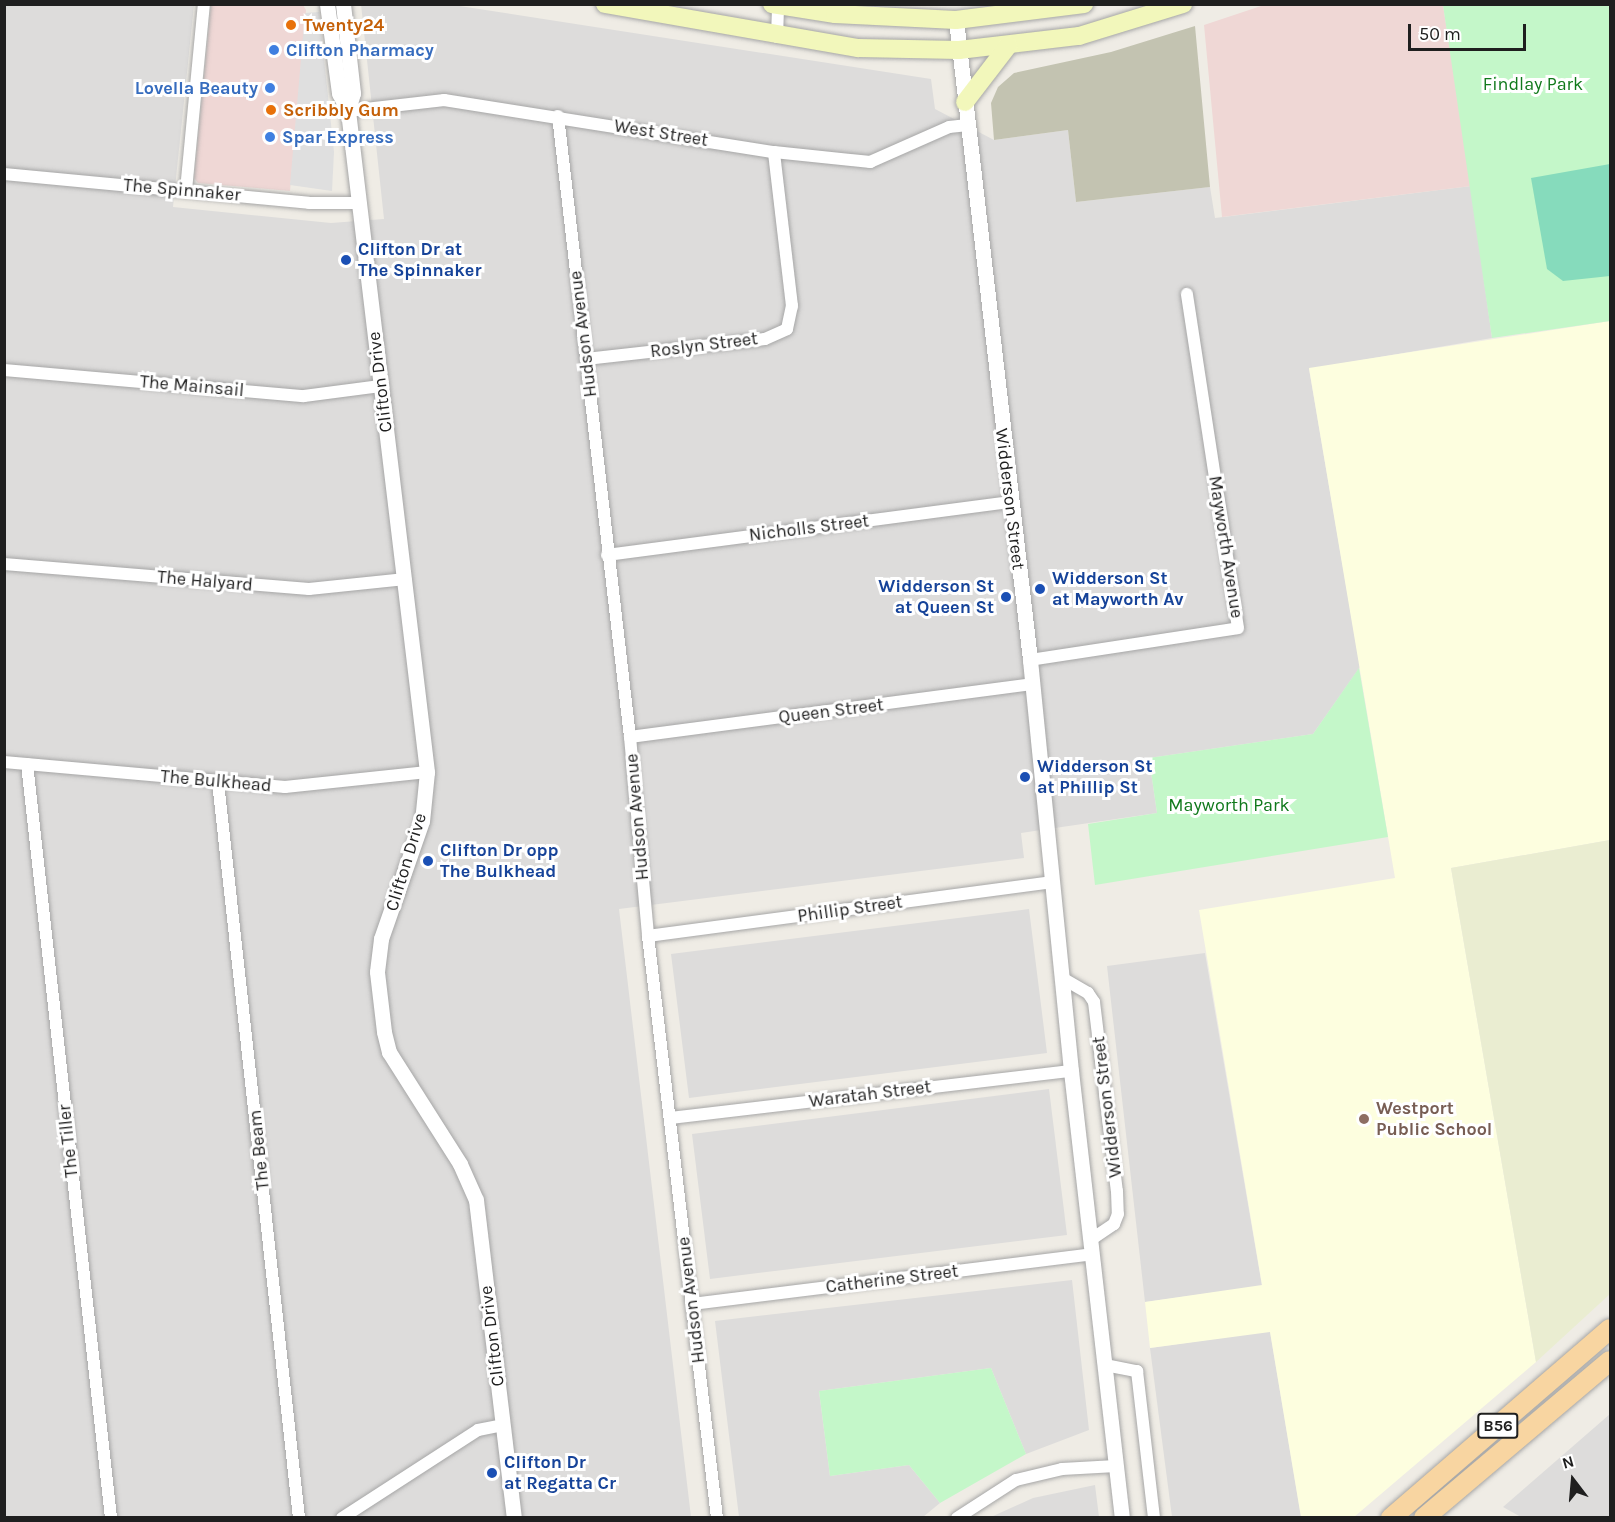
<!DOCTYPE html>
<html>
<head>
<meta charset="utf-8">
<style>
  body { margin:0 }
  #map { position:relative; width:1615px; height:1522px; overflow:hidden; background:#efece5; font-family:Karla,sans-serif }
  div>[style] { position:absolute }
  .residential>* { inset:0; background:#dddcdb }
  .commercial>* { inset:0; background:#efd7d5 }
  .education>* { inset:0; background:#fdfedf }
  .construction>* { inset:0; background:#c3c3b1 }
  .farmland>* { inset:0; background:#eaedd1 }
  .park>* { inset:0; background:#c4f7c9 }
  .pitch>* { inset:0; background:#86dbbc }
  .parking>* { inset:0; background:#dfdfdf }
  .roads { filter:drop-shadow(0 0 2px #a6a6a6) drop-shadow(0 0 2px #a6a6a6) }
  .minor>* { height:12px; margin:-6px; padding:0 6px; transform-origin:6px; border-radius:6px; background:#fff }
  .tertiary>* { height:15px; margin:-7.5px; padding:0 7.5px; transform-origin:7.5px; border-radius:7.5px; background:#fff }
  .secondary>* { height:18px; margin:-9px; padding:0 9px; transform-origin:9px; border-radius:9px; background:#f2f7bb }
  .primary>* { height:20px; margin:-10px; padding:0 10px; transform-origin:10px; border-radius:10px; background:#f8d5a1 }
  .dots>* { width:16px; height:16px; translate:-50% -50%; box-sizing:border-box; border:3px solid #fff; border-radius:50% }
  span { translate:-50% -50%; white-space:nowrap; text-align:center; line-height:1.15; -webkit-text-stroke:6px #fff; paint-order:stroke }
  .shield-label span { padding:2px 4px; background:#fff; border:2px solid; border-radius:4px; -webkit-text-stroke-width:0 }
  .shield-label { font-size:16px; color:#1f1f1f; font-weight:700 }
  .food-label { font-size:18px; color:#c56008; font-weight:700 }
  .left { translate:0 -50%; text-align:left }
  .shop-label { font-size:18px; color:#366cbe; font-weight:700 }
  .right { translate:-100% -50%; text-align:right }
  .park-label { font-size:18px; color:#10791b }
  .street-label { font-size:18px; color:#1f1f1f }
  .transit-label { font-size:18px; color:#164399; font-weight:700 }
  .education-label { font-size:18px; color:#785e54; font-weight:700 }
  .frame { position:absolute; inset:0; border:6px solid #1f1f1f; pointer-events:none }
  .north { position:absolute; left:1543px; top:1450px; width:60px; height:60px; -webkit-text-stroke:4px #fff; paint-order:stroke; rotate:344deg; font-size:16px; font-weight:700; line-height:24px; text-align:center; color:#1f1f1f }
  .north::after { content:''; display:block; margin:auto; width:21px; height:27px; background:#1f1f1f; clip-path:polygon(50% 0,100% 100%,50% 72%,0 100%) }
  .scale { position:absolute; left:1408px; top:24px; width:118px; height:27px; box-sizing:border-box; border:3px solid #1f1f1f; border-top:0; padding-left:8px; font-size:18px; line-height:21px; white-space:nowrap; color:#1f1f1f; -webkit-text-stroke:4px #fff; paint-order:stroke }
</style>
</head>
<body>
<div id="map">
  <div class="residential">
    <i style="clip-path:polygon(361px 4px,453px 5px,931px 79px,935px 109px,994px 140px,1068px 130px,1076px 202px,1210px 187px,1215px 218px,1471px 186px,1492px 338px,1309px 369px,1360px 667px,1313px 734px,1149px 758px,1157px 813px,1021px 833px,1024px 858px,619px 909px,691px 1517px,5px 1518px,5px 5px,194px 5px,173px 207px,331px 223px,384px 219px)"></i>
    <i style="clip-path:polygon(1029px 909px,1047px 1053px,689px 1098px,671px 954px)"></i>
    <i style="clip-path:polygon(1205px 953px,1262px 1286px,1145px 1302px,1107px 966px)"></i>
    <i style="clip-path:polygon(1049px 1089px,1067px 1235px,710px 1279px,692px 1134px)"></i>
    <i style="clip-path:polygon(1072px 1280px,1089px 1430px,1026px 1454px,991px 1368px,819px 1391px,830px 1476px,909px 1465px,940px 1503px,923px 1517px,739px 1517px,715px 1321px)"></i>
    <i style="clip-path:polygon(1270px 1331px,1301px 1517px,1172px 1517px,1150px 1348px)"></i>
    <i style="clip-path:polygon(1610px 1414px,1610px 1517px,1521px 1517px,1503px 1507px)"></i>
    <i style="clip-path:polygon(1095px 1485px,1099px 1517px,991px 1517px,1033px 1498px)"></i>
  </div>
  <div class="commercial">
    <i style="clip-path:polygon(211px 5px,303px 5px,306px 10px,290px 191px,198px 183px,194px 178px)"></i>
    <i style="clip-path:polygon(1264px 5px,1443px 5px,1471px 186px,1222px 217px,1204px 25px)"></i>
  </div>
  <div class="education">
    <i style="clip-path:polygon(1610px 321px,1610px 840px,1451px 868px,1536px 1362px,1354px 1517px,1301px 1517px,1270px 1332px,1150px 1348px,1145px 1302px,1262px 1285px,1199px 910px,1395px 878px,1309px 368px)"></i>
  </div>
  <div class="construction">
    <i style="clip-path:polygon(1195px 26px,1210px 187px,1076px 202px,1068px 130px,994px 140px,991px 103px,998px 87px,1014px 73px,1111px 52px)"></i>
  </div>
  <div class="farmland">
    <i style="clip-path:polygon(1610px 840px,1610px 1294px,1536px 1362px,1451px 868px)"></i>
  </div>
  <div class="park">
    <i style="clip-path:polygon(1443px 5px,1610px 5px,1610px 321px,1492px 338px)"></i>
    <i style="clip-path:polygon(1359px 668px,1388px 837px,1095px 885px,1088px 824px,1157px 813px,1149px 758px,1313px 734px)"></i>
    <i style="clip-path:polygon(991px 1368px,1026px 1454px,940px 1503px,909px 1465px,830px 1476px,819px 1391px)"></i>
  </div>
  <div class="pitch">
    <i style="clip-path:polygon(1610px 164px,1610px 276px,1563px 281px,1547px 269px,1531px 178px)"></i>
  </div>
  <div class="parking">
    <i style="clip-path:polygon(319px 12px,334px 152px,332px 191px,290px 185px,305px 13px)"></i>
  </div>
  <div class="roads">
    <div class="minor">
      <i style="left:777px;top:37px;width:33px;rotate:-88deg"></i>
      <i style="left:348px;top:111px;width:97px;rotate:-6.5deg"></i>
      <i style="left:444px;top:100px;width:334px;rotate:9deg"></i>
      <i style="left:774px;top:152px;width:97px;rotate:5.9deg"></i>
      <i style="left:870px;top:162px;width:86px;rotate:-23.9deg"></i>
      <i style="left:949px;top:127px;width:19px;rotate:-6deg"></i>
      <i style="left:558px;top:116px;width:625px;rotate:83.39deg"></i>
      <i style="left:630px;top:737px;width:200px;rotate:84.8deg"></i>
      <i style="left:648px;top:936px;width:586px;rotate:83.24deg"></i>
      <i style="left:4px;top:174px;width:306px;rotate:5.4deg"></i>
      <i style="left:309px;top:203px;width:50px"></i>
      <i style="left:186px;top:190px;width:187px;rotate:-84.5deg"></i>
      <i style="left:586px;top:359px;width:180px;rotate:-6.4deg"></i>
      <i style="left:765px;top:339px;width:24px;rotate:-24deg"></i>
      <i style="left:787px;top:329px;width:24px;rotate:-78deg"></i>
      <i style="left:792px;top:306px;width:155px;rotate:-96.7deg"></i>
      <i style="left:4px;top:370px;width:301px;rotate:5deg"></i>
      <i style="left:304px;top:396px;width:77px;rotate:-7.5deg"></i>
      <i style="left:607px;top:555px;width:407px;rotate:-7.5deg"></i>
      <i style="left:4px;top:564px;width:306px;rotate:4.7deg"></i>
      <i style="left:309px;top:589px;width:97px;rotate:-5.9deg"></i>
      <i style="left:1030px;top:660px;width:210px;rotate:-8.7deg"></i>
      <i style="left:1238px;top:628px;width:338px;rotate:-98.7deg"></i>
      <i style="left:630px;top:737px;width:405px;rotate:-7.5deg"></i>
      <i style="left:4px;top:762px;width:282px;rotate:5.1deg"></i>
      <i style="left:285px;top:787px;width:143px;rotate:-6deg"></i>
      <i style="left:27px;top:764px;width:759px;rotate:83.64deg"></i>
      <i style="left:218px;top:782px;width:740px;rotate:83.72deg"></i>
      <i style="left:648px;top:936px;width:408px;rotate:-7.6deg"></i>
      <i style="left:1062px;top:978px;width:30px;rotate:30deg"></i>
      <i style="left:1088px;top:993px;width:11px;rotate:56deg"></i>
      <i style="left:1094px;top:1002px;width:190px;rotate:83.1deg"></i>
      <i style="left:1117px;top:1191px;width:23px;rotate:88deg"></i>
      <i style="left:1118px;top:1214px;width:11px;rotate:112deg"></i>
      <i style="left:1114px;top:1224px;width:29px;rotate:146deg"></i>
      <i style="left:670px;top:1118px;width:404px;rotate:-6.7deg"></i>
      <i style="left:692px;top:1304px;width:403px;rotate:-7.1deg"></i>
      <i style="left:1105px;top:1365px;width:33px;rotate:11deg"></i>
      <i style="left:1137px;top:1371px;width:148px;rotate:83.4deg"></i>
      <i style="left:342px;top:1518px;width:162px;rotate:-32.9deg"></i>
      <i style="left:478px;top:1430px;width:25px;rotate:-11deg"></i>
      <i style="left:957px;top:1518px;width:70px;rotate:-32.8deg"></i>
      <i style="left:1016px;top:1480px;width:47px;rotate:-13.4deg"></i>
      <i style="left:1062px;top:1469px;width:54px;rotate:-3.2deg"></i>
    </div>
    <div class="tertiary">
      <i style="left:327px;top:4px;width:90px;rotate:82.3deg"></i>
      <i style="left:339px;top:93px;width:20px;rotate:63deg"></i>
      <i style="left:348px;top:111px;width:666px;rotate:83.18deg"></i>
      <i style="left:427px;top:772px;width:49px;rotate:95.8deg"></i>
      <i style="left:422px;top:821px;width:125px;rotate:109.2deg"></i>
      <i style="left:381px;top:939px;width:33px;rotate:97deg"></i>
      <i style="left:377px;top:972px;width:60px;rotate:83.3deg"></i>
      <i style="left:384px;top:1032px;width:21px;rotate:76deg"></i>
      <i style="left:389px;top:1052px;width:133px;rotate:57.6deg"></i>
      <i style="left:460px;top:1164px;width:39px;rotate:66deg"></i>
      <i style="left:476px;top:1200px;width:320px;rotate:83.2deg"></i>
      <i style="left:343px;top:4px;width:90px;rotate:83.6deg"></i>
      <i style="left:353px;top:93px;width:19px;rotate:106deg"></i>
      <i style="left:956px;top:20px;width:644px;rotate:83.4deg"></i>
      <i style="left:1030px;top:660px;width:413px;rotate:84.3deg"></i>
      <i style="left:1071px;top:1071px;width:450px;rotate:83.5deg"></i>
    </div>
    <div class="secondary">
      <i style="left:605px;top:4px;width:257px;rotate:9.9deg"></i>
      <i style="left:858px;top:48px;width:101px;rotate:1.1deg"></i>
      <i style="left:959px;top:50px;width:121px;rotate:-6.7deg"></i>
      <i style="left:1079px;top:36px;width:109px;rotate:-17.1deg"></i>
      <i style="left:772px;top:4px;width:64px;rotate:9deg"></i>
      <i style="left:835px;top:14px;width:121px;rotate:2.8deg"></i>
      <i style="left:956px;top:20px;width:129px;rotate:-7.1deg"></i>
      <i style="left:965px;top:102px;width:71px;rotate:-52.5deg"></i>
    </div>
    <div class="primary">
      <i style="left:1391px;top:1518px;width:289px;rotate:-40.8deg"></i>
      <i style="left:1424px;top:1518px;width:243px;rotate:-40.2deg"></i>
    </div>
  </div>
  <div class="dots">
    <i style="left:291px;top:25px;background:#e8710a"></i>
    <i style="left:274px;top:50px;background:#3f7fe0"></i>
    <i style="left:270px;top:88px;background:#3f7fe0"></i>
    <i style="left:271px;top:110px;background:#e8710a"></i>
    <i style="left:270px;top:137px;background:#3f7fe0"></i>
    <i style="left:346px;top:260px;background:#1a4fb4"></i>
    <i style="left:1040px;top:589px;background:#1a4fb4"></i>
    <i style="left:1006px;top:597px;background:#1a4fb4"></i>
    <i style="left:1025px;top:777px;background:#1a4fb4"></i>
    <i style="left:428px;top:861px;background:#1a4fb4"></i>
    <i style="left:1364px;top:1119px;background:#8d6e63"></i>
    <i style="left:492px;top:1473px;background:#1a4fb4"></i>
  </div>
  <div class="shield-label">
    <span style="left:1498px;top:1426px">B56</span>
  </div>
  <div class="food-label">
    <span class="left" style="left:303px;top:25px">Twenty24</span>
    <span class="left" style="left:283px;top:110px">Scribbly Gum</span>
  </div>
  <div class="shop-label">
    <span class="left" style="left:286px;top:50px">Clifton Pharmacy</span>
    <span class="right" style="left:258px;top:88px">Lovella Beauty</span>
    <span class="left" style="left:282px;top:137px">Spar Express</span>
  </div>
  <div class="park-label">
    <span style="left:1533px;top:84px">Findlay Park</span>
    <span style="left:1229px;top:805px">Mayworth Park</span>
  </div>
  <div class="street-label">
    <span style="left:661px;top:133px;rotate:9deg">West Street</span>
    <span style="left:182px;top:190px;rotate:5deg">The Spinnaker</span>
    <span style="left:583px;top:334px;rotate:-97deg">Hudson Avenue</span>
    <span style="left:704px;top:345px;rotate:-7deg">Roslyn Street</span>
    <span style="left:380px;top:382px;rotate:-97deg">Clifton Drive</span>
    <span style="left:192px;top:386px;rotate:5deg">The Mainsail</span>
    <span style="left:1010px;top:499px;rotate:83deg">Widderson Street</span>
    <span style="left:809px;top:528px;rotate:-7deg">Nicholls Street</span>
    <span style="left:1226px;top:547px;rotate:81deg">Mayworth Avenue</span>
    <span style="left:205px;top:581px;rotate:5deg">The Halyard</span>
    <span style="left:831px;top:711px;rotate:-7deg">Queen Street</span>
    <span style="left:216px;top:781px;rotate:5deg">The Bulkhead</span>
    <span style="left:637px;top:817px;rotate:-95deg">Hudson Avenue</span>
    <span style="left:406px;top:862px;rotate:-73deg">Clifton Drive</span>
    <span style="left:850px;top:909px;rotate:-8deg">Phillip Street</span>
    <span style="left:870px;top:1094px;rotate:-7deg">Waratah Street</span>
    <span style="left:1107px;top:1107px;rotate:-97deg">Widderson Street</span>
    <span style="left:68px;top:1141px;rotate:-96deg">The Tiller</span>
    <span style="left:259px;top:1150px;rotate:-96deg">The Beam</span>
    <span style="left:892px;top:1279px;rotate:-7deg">Catherine Street</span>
    <span style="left:691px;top:1300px;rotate:-97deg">Hudson Avenue</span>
    <span style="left:492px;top:1336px;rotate:-97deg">Clifton Drive</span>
  </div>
  <div class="transit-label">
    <span class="left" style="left:358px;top:260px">Clifton Dr at<br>The Spinnaker</span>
    <span class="left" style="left:1052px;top:589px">Widderson St<br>at Mayworth Av</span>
    <span class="right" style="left:994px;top:597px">Widderson St<br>at Queen St</span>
    <span class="left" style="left:1037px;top:777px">Widderson St<br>at Phillip St</span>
    <span class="left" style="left:440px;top:861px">Clifton Dr opp<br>The Bulkhead</span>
    <span class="left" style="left:504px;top:1473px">Clifton Dr<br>at Regatta Cr</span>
  </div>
  <div class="education-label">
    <span class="left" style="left:1376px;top:1119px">Westport<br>Public School</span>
  </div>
  <div class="frame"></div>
  <div class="north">N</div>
  <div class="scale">50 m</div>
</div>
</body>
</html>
